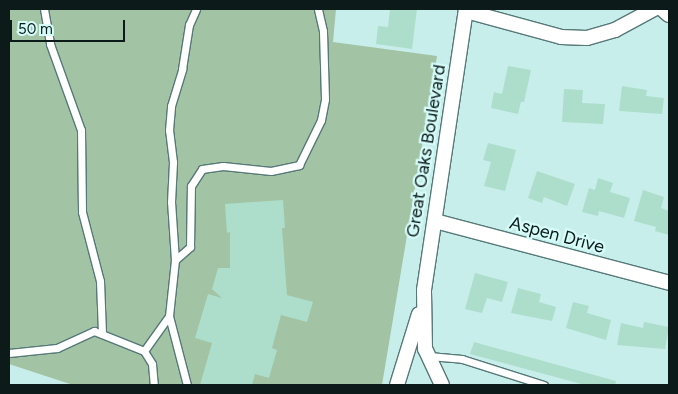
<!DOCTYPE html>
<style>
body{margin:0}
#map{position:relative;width:678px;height:394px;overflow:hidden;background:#c8eeec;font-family:Figtree,sans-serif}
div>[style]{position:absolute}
.green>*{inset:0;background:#a2c3a4}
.building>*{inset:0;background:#acdecb}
.roads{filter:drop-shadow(1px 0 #567978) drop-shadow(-1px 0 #567978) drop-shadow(0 1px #567978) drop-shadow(0 -1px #567978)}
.service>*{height:7px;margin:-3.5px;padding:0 3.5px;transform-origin:3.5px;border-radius:3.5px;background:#fff}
.minor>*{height:14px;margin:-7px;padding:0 7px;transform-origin:7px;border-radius:7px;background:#fff}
span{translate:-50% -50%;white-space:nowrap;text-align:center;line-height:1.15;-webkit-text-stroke:4.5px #d5fcf9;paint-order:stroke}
.street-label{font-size:18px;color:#0c1a1a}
.frame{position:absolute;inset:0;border:10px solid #0c1a1a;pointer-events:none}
.scale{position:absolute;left:10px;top:20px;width:115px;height:22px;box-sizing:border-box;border:2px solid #0c1a1a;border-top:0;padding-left:6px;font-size:15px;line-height:18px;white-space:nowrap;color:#0c1a1a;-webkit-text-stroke:4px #d5fcf9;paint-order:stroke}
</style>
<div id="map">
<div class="green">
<i style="clip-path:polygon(9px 9px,336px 9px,333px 42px,437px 56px,382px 385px,73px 385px,9px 364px)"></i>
</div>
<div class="building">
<i style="clip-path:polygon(390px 9px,417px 9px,412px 49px,376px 44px,378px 26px,388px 27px)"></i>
<i style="clip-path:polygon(508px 66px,531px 70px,524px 102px,521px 102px,518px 114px,491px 108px,494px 92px,502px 94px)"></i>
<i style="clip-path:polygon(622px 86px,647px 90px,646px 96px,664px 98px,662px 114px,619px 111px)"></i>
<i style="clip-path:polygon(564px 89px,583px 90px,582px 103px,605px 104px,603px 124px,562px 122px)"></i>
<i style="clip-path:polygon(488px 143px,516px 150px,505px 191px,484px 186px,491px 162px,483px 160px)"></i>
<i style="clip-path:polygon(537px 171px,575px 184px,567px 206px,544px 197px,542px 203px,528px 198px)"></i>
<i style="clip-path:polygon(598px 178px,613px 183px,610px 192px,630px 198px,624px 218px,599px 211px,598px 216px,582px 212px,589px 188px,595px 190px)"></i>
<i style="clip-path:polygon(643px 190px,664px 197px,661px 208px,669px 211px,669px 235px,655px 231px,656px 227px,634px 221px)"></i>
<i style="clip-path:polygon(283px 200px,285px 228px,282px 228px,287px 295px,313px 302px,307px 322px,281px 315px,272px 348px,277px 350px,269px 378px,255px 374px,252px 385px,200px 385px,212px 343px,195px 338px,208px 294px,222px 298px,212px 289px,218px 268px,230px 268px,230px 232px,227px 233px,225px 204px)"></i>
<i style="clip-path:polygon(475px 273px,508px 282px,502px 302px,487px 298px,482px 313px,465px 309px)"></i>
<i style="clip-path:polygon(518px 288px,541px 294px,539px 302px,556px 307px,552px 321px,511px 313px)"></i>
<i style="clip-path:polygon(573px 302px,589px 306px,587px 313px,611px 320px,606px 340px,566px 328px)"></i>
<i style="clip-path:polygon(644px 322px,669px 327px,665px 349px,617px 345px,621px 323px,643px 328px)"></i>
<i style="clip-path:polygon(474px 342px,616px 381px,615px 385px,585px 385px,470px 354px)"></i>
</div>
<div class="roads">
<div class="service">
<i style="left:44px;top:9px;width:36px;rotate:80deg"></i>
<i style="left:50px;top:44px;width:91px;rotate:70.2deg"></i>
<i style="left:81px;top:130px;width:82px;rotate:89.3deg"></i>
<i style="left:82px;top:212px;width:71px;rotate:75.4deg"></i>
<i style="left:100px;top:281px;width:53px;rotate:87.8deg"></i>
<i style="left:175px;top:260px;width:20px;rotate:-41deg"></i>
<i style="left:190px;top:247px;width:61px;rotate:-89.1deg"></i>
<i style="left:191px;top:186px;width:20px;rotate:-57deg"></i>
<i style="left:202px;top:169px;width:21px;rotate:-8deg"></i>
<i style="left:223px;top:166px;width:48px;rotate:5.9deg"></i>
<i style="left:271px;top:171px;width:29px;rotate:-12deg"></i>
<i style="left:299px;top:165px;width:50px;rotate:-63.9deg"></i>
<i style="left:321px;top:120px;width:21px;rotate:-79deg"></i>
<i style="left:325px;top:99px;width:68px;rotate:-91.7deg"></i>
<i style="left:323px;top:31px;width:23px;rotate:-103deg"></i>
<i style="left:144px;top:351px;width:43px;rotate:-54.5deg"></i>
<i style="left:9px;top:353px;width:48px;rotate:-5.9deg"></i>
<i style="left:57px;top:348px;width:41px;rotate:-24.7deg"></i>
<i style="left:94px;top:331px;width:54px;rotate:21.8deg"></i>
<i style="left:144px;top:351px;width:15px;rotate:58deg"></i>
<i style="left:152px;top:364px;width:21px;rotate:85deg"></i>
<i style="left:429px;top:356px;width:33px;rotate:5deg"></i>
<i style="left:462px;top:359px;width:86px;rotate:17.6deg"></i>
<i style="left:187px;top:385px;width:71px;rotate:-104.6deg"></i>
<i style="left:169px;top:316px;width:56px;rotate:-83.9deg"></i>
<i style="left:175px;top:260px;width:58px;rotate:-93.9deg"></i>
<i style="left:171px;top:202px;width:40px;rotate:-87.1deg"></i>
<i style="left:173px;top:162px;width:32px;rotate:-97deg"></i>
<i style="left:169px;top:130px;width:24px;rotate:-85deg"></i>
<i style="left:171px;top:106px;width:39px;rotate:-73deg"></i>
<i style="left:182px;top:69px;width:45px;rotate:-81deg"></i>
<i style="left:189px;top:25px;width:17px;rotate:-66deg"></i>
</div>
<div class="minor">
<i style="left:662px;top:9px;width:9px;rotate:41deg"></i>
<i style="left:466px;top:11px;width:98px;rotate:15.3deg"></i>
<i style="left:561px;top:37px;width:26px;rotate:2deg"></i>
<i style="left:587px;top:38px;width:29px;rotate:-16deg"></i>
<i style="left:615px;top:30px;width:44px;rotate:-28.3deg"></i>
<i style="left:435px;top:221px;width:242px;rotate:14.8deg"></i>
<i style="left:397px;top:385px;width:74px;rotate:-72.8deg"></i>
<i style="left:442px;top:385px;width:40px;rotate:-115deg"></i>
<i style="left:425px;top:349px;width:59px;rotate:-91deg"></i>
<i style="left:424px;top:290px;width:284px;rotate:-81.5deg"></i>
</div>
</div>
<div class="street-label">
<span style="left:426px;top:151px;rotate:-81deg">Great Oaks Boulevard</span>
<span style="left:557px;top:235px;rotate:15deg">Aspen Drive</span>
</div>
<div class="frame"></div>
<div class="scale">50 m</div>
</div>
